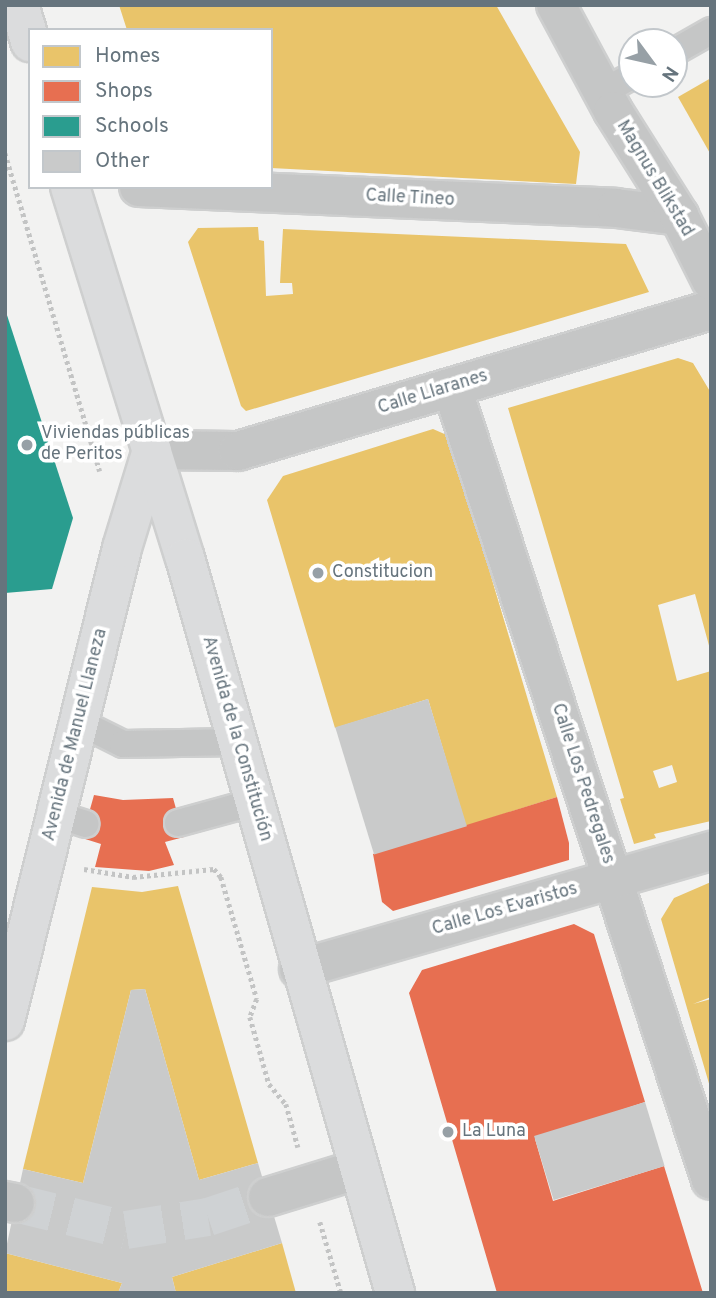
<!DOCTYPE html>
<meta charset="utf-8">
<style>
body{margin:0}
#map{position:relative;width:716px;height:1298px;overflow:hidden;background:#f2f2f1;font-family:Overpass,sans-serif}
div>[style]{position:absolute}
.homes>*{inset:0;background:#e9c46a}
.shops>*{inset:0;background:#e76f51}
.schools>*{inset:0;background:#2a9d8f}
.building>*{inset:0;background:#c9caca;transform-origin:0 0}
.minor-tunnel>*{height:38px;margin-top:-19px;transform-origin:0;background:repeating-linear-gradient(90deg,#cfd2d4 0 38px,transparent 0 57px)}
.path>*{height:4.5px;margin-top:-2.25px;transform-origin:0;background:repeating-linear-gradient(90deg,#c3c4c4 0 3.5px,transparent 0 7px)}
.roads{filter:drop-shadow(2px 0 #cecfcf) drop-shadow(-2px 0 #cecfcf) drop-shadow(0 2px #cecfcf) drop-shadow(0 -2px #cecfcf)}
.service>*{height:26px;margin:-13px;padding:0 13px;transform-origin:13px;border-radius:13px;background:#c5c6c6}
.minor>*{height:38px;margin:-19px;padding:0 19px;transform-origin:19px;border-radius:19px;background:#c5c6c6}
.tertiary>*{height:38px;margin:-19px;padding:0 19px;transform-origin:19px;border-radius:19px;background:#c5c6c6}
.secondary>*{height:38px;margin:-19px;padding:0 19px;transform-origin:19px;border-radius:19px;background:#dbdcdd}
.primary>*{height:38px;margin:-19px;padding:0 19px;transform-origin:19px;border-radius:19px;background:#dbdcdd}
.dots>*{width:19px;height:19px;translate:-50% -50%;box-sizing:border-box;border:4px solid #fff;border-radius:50%}
span{translate:-50% -50%;white-space:nowrap;text-align:center;line-height:1.15;-webkit-text-stroke:7px #fff;paint-order:stroke}
.street-label{font-size:18px;color:#66747d}
.poi-label{font-size:18px;color:#66747d}
.left{translate:0 -50%;text-align:left}
.frame{position:absolute;inset:0;border:7px solid #66747d;pointer-events:none}
.legend{position:absolute;left:28px;top:28px;width:245px;height:161px;box-sizing:border-box;background:#fff;border:2px solid #c2c7cb;margin:0;padding:9px 12px;list-style:none;font-size:21px;color:#66747d}
.legend li{display:flex;align-items:center;gap:14px;height:35px}
.legend b{width:35px;border:2px solid #c2c7cb}
.north{position:absolute;left:618px;top:28px;width:70px;height:70px;box-sizing:border-box;background:#fff;border:2px solid #c2c7cb;border-radius:50%;rotate:123deg;font-size:19px;font-weight:700;line-height:28px;text-align:center;color:#66747d}
.north::after{content:'';display:block;margin:auto;width:24px;height:32px;background:#97a0a6;clip-path:polygon(50% 0,100% 100%,50% 72%,0 100%)}
</style>
<div id="map">
<div class="homes">
<i style="clip-path:polygon(119px 5px,496px 5px,580px 152px,576px 184px,271px 168px,271px 30px,127px 30px)"></i>
<i style="clip-path:polygon(711px 78px,711px 155px,678px 97px)"></i>
<i style="clip-path:polygon(258px 227px,259px 240px,264px 241px,266px 296px,293px 294px,292px 283px,280px 283px,283px 229px,626px 244px,649px 292px,246px 411px,241px 406px,188px 242px,198px 228px)"></i>
<i style="clip-path:polygon(evenodd,678px 358px,693px 363px,711px 393px,711px 653px,695px 594px,658px 605px,677px 681px,711px 671px,711px 821px,654px 834px,656px 838px,634px 844px,620px 799px,624px 798px,508px 408px,678px 358px,672px 765px,677px 782px,659px 788px,653px 771px,672px 765px)"></i>
<i style="clip-path:polygon(433px 429px,449px 436px,557px 797px,466px 826px,428px 699px,335px 728px,267px 500px,283px 476px)"></i>
<i style="clip-path:polygon(711px 882px,711px 997px,693px 1004px,711px 999px,710px 1087px,661px 919px,674px 898px)"></i>
<i style="clip-path:polygon(178px 886px,258px 1163px,199px 1180px,145px 989px,131px 990px,83px 1183px,23px 1169px,92px 887px,142px 892px)"></i>
<i style="clip-path:polygon(282px 1243px,296px 1293px,176px 1293px,172px 1277px)"></i>
<i style="clip-path:polygon(5px 1253px,122px 1283px,118px 1293px,5px 1293px)"></i>
</div>
<div class="shops">
<i style="clip-path:polygon(94px 795px,123px 800px,173px 798px,184px 837px,165px 842px,174px 865px,149px 871px,95px 867px,101px 844px,82px 838px)"></i>
<i style="clip-path:polygon(557px 797px,569px 843px,569px 860px,393px 911px,382px 902px,373px 854px)"></i>
<i style="clip-path:polygon(574px 924px,594px 934px,645px 1102px,535px 1139px,553px 1201px,664px 1166px,703px 1293px,497px 1293px,409px 993px,422px 970px)"></i>
</div>
<div class="schools">
<i style="clip-path:polygon(5px 309px,73px 518px,52px 589px,5px 593px)"></i>
</div>
<div class="building">
<i style="left:428px;top:699px;width:133px;height:97px;rotate:73deg"></i>
<i style="clip-path:polygon(145px 989px,199px 1180px,258px 1163px,282px 1243px,172px 1277px,176px 1293px,118px 1293px,122px 1283px,5px 1253px,23px 1169px,83px 1183px,131px 990px)"></i>
<i style="left:645px;top:1102px;width:67px;height:116px;rotate:73deg"></i>
</div>
<div class="minor-tunnel">
<i style="left:15px;top:1203px;width:114px;rotate:13.7deg"></i>
<i style="left:126px;top:1230px;width:83px;rotate:-9deg"></i>
<i style="left:208px;top:1217px;width:63px;rotate:-18.4deg"></i>
</div>
<div class="path">
<i style="left:5px;top:153px;width:332px;rotate:73.4deg"></i>
<i style="left:84px;top:869px;width:50px;rotate:9.3deg"></i>
<i style="left:133px;top:877px;width:81px;rotate:-5.6deg"></i>
<i style="left:214px;top:869px;width:11px;rotate:49deg"></i>
<i style="left:221px;top:877px;width:127px;rotate:73.6deg"></i>
<i style="left:257px;top:999px;width:19px;rotate:111deg"></i>
<i style="left:250px;top:1017px;width:70px;rotate:74.2deg"></i>
<i style="left:269px;top:1084px;width:26px;rotate:50deg"></i>
<i style="left:286px;top:1104px;width:45px;rotate:74.4deg"></i>
<i style="left:320px;top:1222px;width:74px;rotate:73.5deg"></i>
</div>
<div class="roads">
<div class="service">
<i style="left:674px;top:52px;width:43px;rotate:-29.6deg"></i>
<i style="left:603px;top:92px;width:33px;rotate:-29deg"></i>
<i style="left:79px;top:722px;width:49px;rotate:26.6deg"></i>
<i style="left:123px;top:744px;width:115px;rotate:-1deg"></i>
<i style="left:55px;top:814px;width:32px;rotate:18deg"></i>
<i style="left:178px;top:823px;width:80px;rotate:-15.3deg"></i>
</div>
<div class="minor">
<i style="left:139px;top:187px;width:477px;rotate:2.5deg"></i>
<i style="left:616px;top:208px;width:64px;rotate:7.2deg"></i>
<i style="left:452px;top:388px;width:833px;rotate:71.89deg"></i>
<i style="left:152px;top:450px;width:86px;rotate:0.7deg"></i>
<i style="left:238px;top:451px;width:494px;rotate:-16.6deg"></i>
<i style="left:299px;top:969px;width:429px;rotate:-16deg"></i>
<i style="left:268px;top:1197px;width:95px;rotate:-17.1deg"></i>
<i style="left:5px;top:1201px;width:10px;rotate:11deg"></i>
</div>
<div class="tertiary">
<i style="left:556px;top:5px;width:120px;rotate:61.7deg"></i>
<i style="left:613px;top:111px;width:124px;rotate:57.8deg"></i>
<i style="left:679px;top:216px;width:72px;rotate:63.4deg"></i>
</div>
<div class="secondary">
<i style="left:5px;top:1021px;width:487px;rotate:-76.1deg"></i>
<i style="left:122px;top:548px;width:102px;rotate:-73deg"></i>
</div>
<div class="primary">
<i style="left:19px;top:5px;width:39px;rotate:73deg"></i>
<i style="left:70px;top:187px;width:388px;rotate:72.8deg"></i>
<i style="left:185px;top:558px;width:764px;rotate:74.05deg"></i>
</div>
</div>
<div class="dots">
<i style="left:27px;top:445px;background:#97a0a6"></i>
<i style="left:318px;top:573px;background:#97a0a6"></i>
<i style="left:448px;top:1132px;background:#97a0a6"></i>
</div>
<div class="street-label">
<span style="left:654px;top:179px;rotate:59deg">Magnus Blikstad</span>
<span style="left:410px;top:199px;rotate:3deg">Calle Tineo</span>
<span style="left:433px;top:393px;rotate:-17deg">Calle Llaranes</span>
<span style="left:76px;top:735px;rotate:-76deg">Avenida de Manuel Llaneza</span>
<span style="left:236px;top:739px;rotate:74deg">Avenida de la Constitución</span>
<span style="left:582px;top:784px;rotate:72deg">Calle Los Pedregales</span>
<span style="left:505px;top:910px;rotate:-16deg">Calle Los Evaristos</span>
</div>
<div class="poi-label">
<span class="left" style="left:41px;top:445px">Viviendas públicas<br>de Peritos</span>
<span class="left" style="left:332px;top:573px">Constitucion</span>
<span class="left" style="left:462px;top:1132px">La Luna</span>
</div>
<div class="frame"></div>
<ul class="legend">
<li><b style="height:19px;background:#e9c46a"></b>Homes</li>
<li><b style="height:19px;background:#e76f51"></b>Shops</li>
<li><b style="height:19px;background:#2a9d8f"></b>Schools</li>
<li><b style="height:19px;background:#c9caca"></b>Other</li>
</ul>
<div class="north">N</div>
</div>
